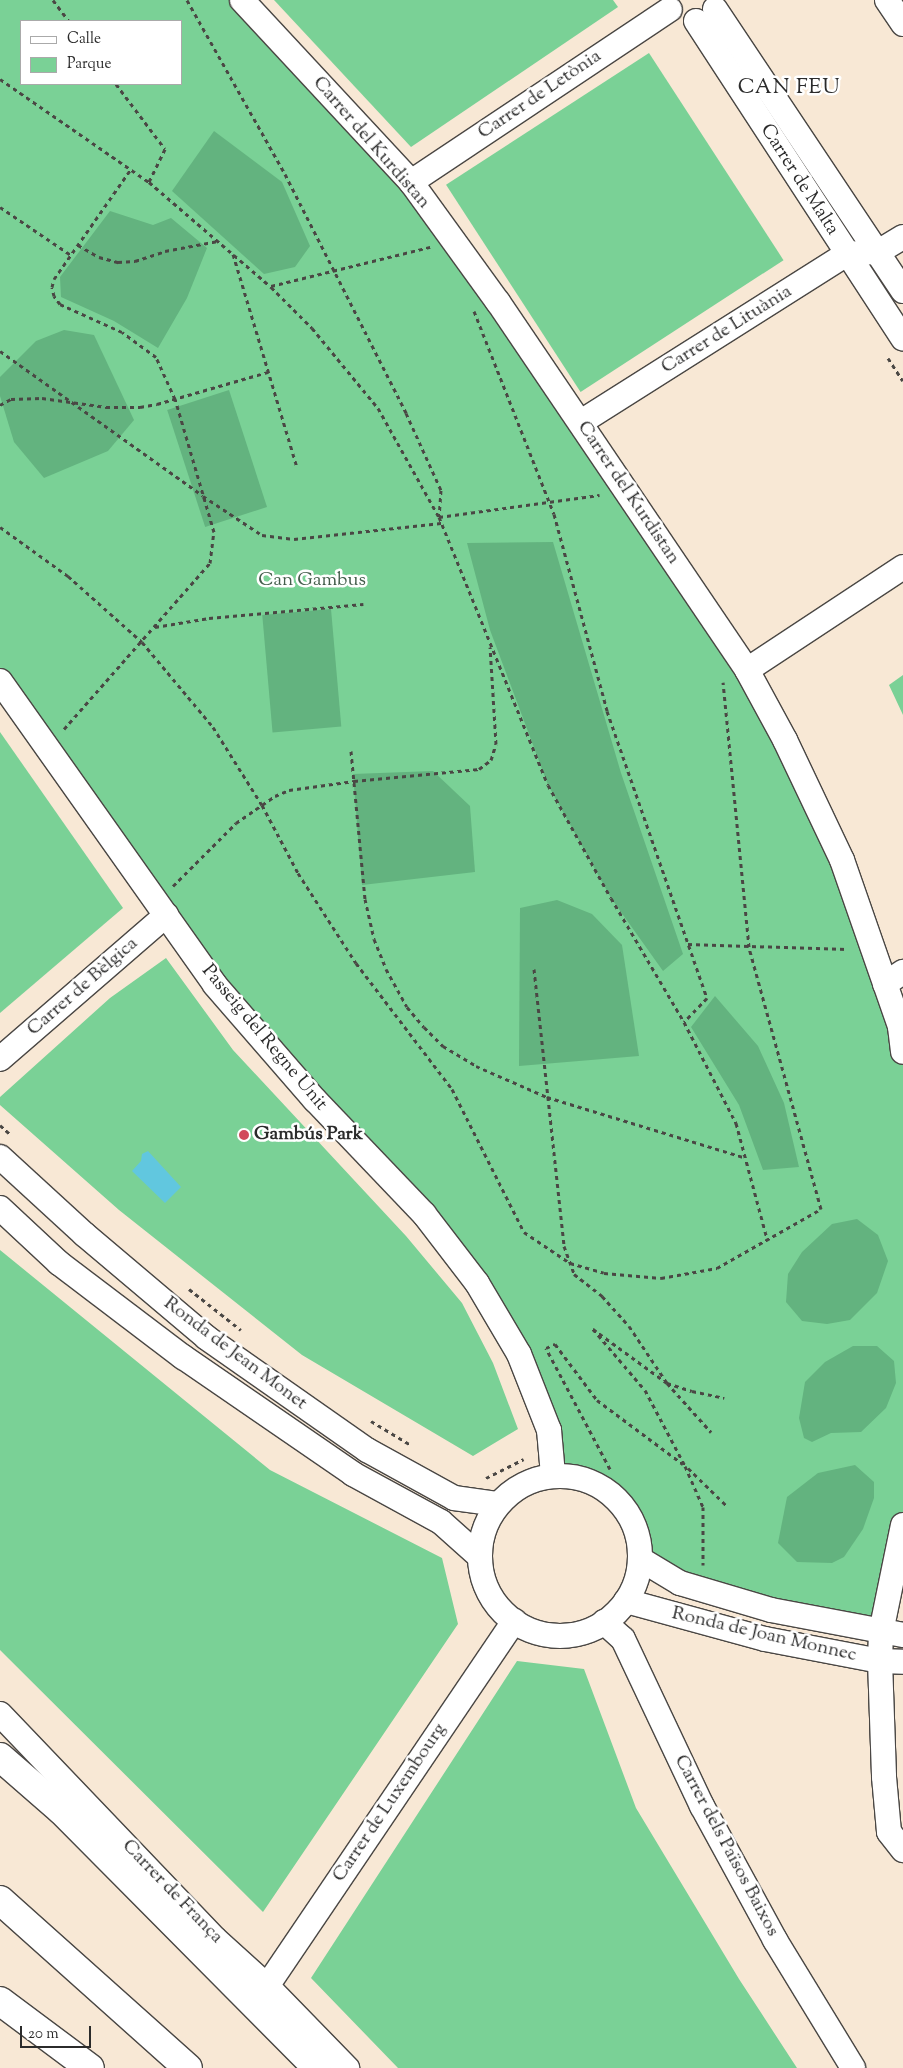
<!DOCTYPE html>
<meta charset="utf-8">
<style>
body{margin:0}
#map{position:relative;width:903px;height:2068px;overflow:hidden;background:#f8e8d5;font-family:"Sorts Mill Goudy",serif}
div>[style]{position:absolute}
.green>*{inset:0;background:#7ad196;transform-origin:0 0}
.forest>*{inset:0;background:#63b37f;transform-origin:0 0}
.water>*{inset:0;background:#61c7df}
.path>*{height:3px;margin-top:-1.5px;transform-origin:0;background:repeating-linear-gradient(90deg,#4a4744 0 4px,transparent 0 8px)}
.roads{filter:drop-shadow(1px 0 #4a4744) drop-shadow(-1px 0 #4a4744) drop-shadow(0 1px #4a4744) drop-shadow(0 -1px #4a4744)}
.minor>*{height:24px;margin:-12px;padding:0 12px;transform-origin:12px;border-radius:12px;background:#fff}
.minor>.ring{margin:-12px;padding:0;box-sizing:content-box;background:none;border:24px solid #fff;border-radius:50%}
.highway>*{height:28px;margin:-14px;padding:0 14px;transform-origin:14px;border-radius:14px;background:#fff}
.dots>*{width:14px;height:14px;translate:-50% -50%;box-sizing:border-box;border:2px solid #fff;border-radius:50%}
span{translate:-50% -50%;white-space:nowrap;text-align:center;line-height:1.15;-webkit-text-stroke:5px #fff;paint-order:stroke}
.street-label{font-size:19px;color:#2b2b2b}
.park-label{font-size:19px;color:#435d4b}
.poi-label{font-size:19px;color:#2b2b2b;font-weight:700}
.left{translate:0 -50%;text-align:left}
.quarter-label{font-size:21px;color:#2b2b2b;letter-spacing:1px}
.legend{position:absolute;left:20px;top:20px;width:162px;height:65px;box-sizing:border-box;background:#fff;border:1px solid #aaa;margin:0;padding:6px 9px;list-style:none;font-size:15px;color:#2b2b2b}
.legend li{display:flex;align-items:center;gap:10px;height:25px}
.legend b{width:25px;border:1px solid #aaa}
.scale{position:absolute;left:20px;top:2026px;width:71px;height:22px;box-sizing:border-box;border:2px solid #2b2b2b;border-top:0;padding-left:6px;font-size:15px;line-height:18px;white-space:nowrap;color:#2b2b2b;-webkit-text-stroke:4px #fff;paint-order:stroke}
</style>
<div id="map">
<div class="green">
<i style="clip-path:polygon(evenodd,0 0,242px 0,411px 182px,785px 740px,903px 1052px,903px 1525px,881px 1632px,640px 1559px,637px 1531px,626px 1510px,606px 1490px,584px 1478px,553px 1475px,549px 1430px,477px 1283px,315px 1100px,0 681px,0 0,21px 21px,181px 21px,181px 84px,21px 84px,21px 21px)"></i>
<i style="clip-path:polygon(274px 0,613px 0,618px 7px,411px 147px)"></i>
<i style="left:649px;top:53px;width:247px;height:242px;rotate:57deg"></i>
<i style="clip-path:polygon(903px 675px,903px 715px,889px 685px)"></i>
<i style="clip-path:polygon(0 732px,123px 908px,0 1013px)"></i>
<i style="clip-path:polygon(166px 958px,233px 1050px,406px 1236px,462px 1303px,493px 1363px,518px 1429px,473px 1456px,302px 1355px,119px 1210px,0 1105px,0 1097px,110px 998px)"></i>
<i style="clip-path:polygon(0 1250px,270px 1470px,442px 1558px,458px 1624px,263px 1912px,0 1650px)"></i>
<i style="clip-path:polygon(517px 1661px,584px 1669px,636px 1808px,739px 1979px,797px 2068px,398px 2068px,311px 1978px)"></i>
</div>
<div class="forest">
<i style="clip-path:polygon(214px 131px,282px 182px,310px 246px,295px 267px,264px 274px,172px 191px)"></i>
<i style="clip-path:polygon(110px 211px,153px 225px,171px 218px,207px 248px,187px 298px,158px 348px,114px 321px,61px 297px,60px 277px)"></i>
<i style="clip-path:polygon(64px 330px,94px 335px,134px 420px,108px 451px,44px 478px,14px 442px,0 396px,0 377px,36px 341px)"></i>
<i style="left:229px;top:390px;width:123px;height:65px;rotate:72deg"></i>
<i style="clip-path:polygon(553px 542px,621px 773px,683px 954px,663px 971px,611px 898px,548px 785px,490px 630px,467px 543px)"></i>
<i style="left:331px;top:609px;width:118px;height:69px;rotate:85deg"></i>
<i style="clip-path:polygon(433px 771px,470px 806px,475px 872px,362px 885px,353px 774px)"></i>
<i style="clip-path:polygon(557px 900px,592px 914px,622px 945px,639px 1056px,519px 1066px,520px 908px)"></i>
<i style="clip-path:polygon(715px 996px,758px 1046px,784px 1103px,799px 1167px,763px 1170px,739px 1105px,691px 1027px)"></i>
<i style="clip-path:polygon(857px 1219px,878px 1235px,888px 1261px,877px 1293px,850px 1320px,827px 1324px,802px 1321px,786px 1302px,788px 1274px,802px 1252px,832px 1224px)"></i>
<i style="clip-path:polygon(853px 1346px,877px 1346px,894px 1361px,896px 1383px,886px 1408px,861px 1432px,831px 1433px,812px 1442px,804px 1438px,799px 1418px,805px 1382px,825px 1362px)"></i>
<i style="clip-path:polygon(855px 1465px,874px 1482px,874px 1498px,863px 1529px,844px 1557px,832px 1563px,797px 1562px,778px 1543px,787px 1497px,818px 1473px)"></i>
</div>
<div class="water">
<i style="clip-path:polygon(148px 1151px,181px 1187px,165px 1203px,132px 1171px,141px 1161px,142px 1154px)"></i>
</div>
<div class="path">
<i style="left:53px;top:0;width:26px;rotate:53deg"></i>
<i style="left:187px;top:0;width:200px;rotate:60.6deg"></i>
<i style="left:285px;top:174px;width:268px;rotate:63.1deg"></i>
<i style="left:406px;top:413px;width:85px;rotate:65.6deg"></i>
<i style="left:441px;top:490px;width:27px;rotate:94deg"></i>
<i style="left:439px;top:517px;width:162px;rotate:-7.8deg"></i>
<i style="left:0;top:79px;width:181px;rotate:34.7deg"></i>
<i style="left:149px;top:182px;width:161px;rotate:40.7deg"></i>
<i style="left:271px;top:287px;width:58px;rotate:45deg"></i>
<i style="left:312px;top:328px;width:104px;rotate:50.5deg"></i>
<i style="left:378px;top:408px;width:125px;rotate:60.8deg"></i>
<i style="left:439px;top:517px;width:289px;rotate:67.9deg"></i>
<i style="left:548px;top:785px;width:129px;rotate:60.9deg"></i>
<i style="left:611px;top:898px;width:144px;rotate:59.5deg"></i>
<i style="left:684px;top:1022px;width:114px;rotate:62.8deg"></i>
<i style="left:736px;top:1123px;width:120px;rotate:75deg"></i>
<i style="left:116px;top:84px;width:81px;rotate:53deg"></i>
<i style="left:165px;top:149px;width:37px;rotate:116deg"></i>
<i style="left:0;top:207px;width:86px;rotate:34.1deg"></i>
<i style="left:78px;top:245px;width:24px;rotate:30deg"></i>
<i style="left:99px;top:257px;width:20px;rotate:15deg"></i>
<i style="left:118px;top:262px;width:17px;rotate:-3deg"></i>
<i style="left:135px;top:261px;width:32px;rotate:-18deg"></i>
<i style="left:165px;top:251px;width:54px;rotate:-10.7deg"></i>
<i style="left:233px;top:254px;width:222px;rotate:73.3deg"></i>
<i style="left:271px;top:286px;width:164px;rotate:-13.8deg"></i>
<i style="left:474px;top:311px;width:218px;rotate:68.5deg"></i>
<i style="left:554px;top:514px;width:204px;rotate:74.9deg"></i>
<i style="left:607px;top:711px;width:304px;rotate:70.8deg"></i>
<i style="left:707px;top:998px;width:33px;rotate:134deg"></i>
<i style="left:0;top:351px;width:249px;rotate:35.5deg"></i>
<i style="left:203px;top:496px;width:71px;rotate:33.5deg"></i>
<i style="left:262px;top:535px;width:32px;rotate:7deg"></i>
<i style="left:294px;top:539px;width:148px;rotate:-6.2deg"></i>
<i style="left:888px;top:358px;width:27px;rotate:57deg"></i>
<i style="left:0;top:405px;width:13px;rotate:-29deg"></i>
<i style="left:11px;top:399px;width:31px;rotate:-2deg"></i>
<i style="left:42px;top:398px;width:65px;rotate:8deg"></i>
<i style="left:106px;top:407px;width:34px"></i>
<i style="left:140px;top:407px;width:17px;rotate:-10deg"></i>
<i style="left:157px;top:404px;width:116px;rotate:-16.1deg"></i>
<i style="left:0;top:527px;width:84px;rotate:35.8deg"></i>
<i style="left:68px;top:576px;width:99px;rotate:41.7deg"></i>
<i style="left:142px;top:642px;width:111px;rotate:50.1deg"></i>
<i style="left:213px;top:727px;width:92px;rotate:57.9deg"></i>
<i style="left:262px;top:805px;width:77px;rotate:62.1deg"></i>
<i style="left:298px;top:873px;width:107px;rotate:57.2deg"></i>
<i style="left:356px;top:963px;width:158px;rotate:52.7deg"></i>
<i style="left:452px;top:1089px;width:160px;rotate:63.3deg"></i>
<i style="left:524px;top:1232px;width:55px;rotate:34deg"></i>
<i style="left:570px;top:1263px;width:35px;rotate:16deg"></i>
<i style="left:604px;top:1273px;width:57px;rotate:5deg"></i>
<i style="left:661px;top:1278px;width:57px;rotate:-10.1deg"></i>
<i style="left:717px;top:1268px;width:120px;rotate:-29.6deg"></i>
<i style="left:821px;top:1209px;width:272px;rotate:-105.4deg"></i>
<i style="left:749px;top:947px;width:266px;rotate:-95.6deg"></i>
<i style="left:155px;top:627px;width:55px;rotate:-9.5deg"></i>
<i style="left:209px;top:618px;width:155px;rotate:-5.2deg"></i>
<i style="left:64px;top:729px;width:221px;rotate:-48.7deg"></i>
<i style="left:210px;top:563px;width:31px;rotate:-83deg"></i>
<i style="left:214px;top:532px;width:139px;rotate:-106.3deg"></i>
<i style="left:175px;top:399px;width:46px;rotate:-114.3deg"></i>
<i style="left:156px;top:357px;width:42px;rotate:-143.7deg"></i>
<i style="left:122px;top:332px;width:68px;rotate:-155.7deg"></i>
<i style="left:60px;top:304px;width:10px;rotate:-127deg"></i>
<i style="left:54px;top:296px;width:9px;rotate:-103deg"></i>
<i style="left:52px;top:287px;width:8px;rotate:-76deg"></i>
<i style="left:54px;top:279px;width:134px;rotate:-55deg"></i>
<i style="left:351px;top:751px;width:149px;rotate:84.6deg"></i>
<i style="left:365px;top:899px;width:41px;rotate:77.3deg"></i>
<i style="left:374px;top:939px;width:32px;rotate:68deg"></i>
<i style="left:386px;top:969px;width:43px;rotate:61.1deg"></i>
<i style="left:407px;top:1007px;width:26px;rotate:50deg"></i>
<i style="left:424px;top:1027px;width:27px;rotate:45deg"></i>
<i style="left:443px;top:1046px;width:39px;rotate:31deg"></i>
<i style="left:476px;top:1066px;width:77px;rotate:23.6deg"></i>
<i style="left:547px;top:1097px;width:208px;rotate:17deg"></i>
<i style="left:173px;top:886px;width:89px;rotate:-45deg"></i>
<i style="left:236px;top:823px;width:47px;rotate:-34.7deg"></i>
<i style="left:275px;top:796px;width:15px;rotate:-23deg"></i>
<i style="left:289px;top:790px;width:66px;rotate:-7.9deg"></i>
<i style="left:354px;top:781px;width:126px;rotate:-5.5deg"></i>
<i style="left:479px;top:769px;width:15px;rotate:-37deg"></i>
<i style="left:491px;top:760px;width:17px;rotate:-73deg"></i>
<i style="left:496px;top:744px;width:97px;rotate:-93.5deg"></i>
<i style="left:688px;top:944px;width:159px;rotate:1.8deg"></i>
<i style="left:534px;top:969px;width:279px;rotate:83.8deg"></i>
<i style="left:564px;top:1246px;width:30px;rotate:70deg"></i>
<i style="left:574px;top:1274px;width:36px;rotate:38deg"></i>
<i style="left:602px;top:1296px;width:40px;rotate:48deg"></i>
<i style="left:629px;top:1326px;width:69px;rotate:56.3deg"></i>
<i style="left:667px;top:1383px;width:92px;rotate:-143.9deg"></i>
<i style="left:593px;top:1329px;width:80px;rotate:49.6deg"></i>
<i style="left:645px;top:1390px;width:86px;rotate:62.2deg"></i>
<i style="left:685px;top:1466px;width:45px;rotate:66.3deg"></i>
<i style="left:703px;top:1507px;width:58px;rotate:90deg"></i>
<i style="left:0;top:1125px;width:15px;rotate:42deg"></i>
<i style="left:189px;top:1289px;width:66px;rotate:38.3deg"></i>
<i style="left:667px;top:1383px;width:66px;rotate:48.1deg"></i>
<i style="left:667px;top:1383px;width:26px;rotate:18deg"></i>
<i style="left:692px;top:1391px;width:33px;rotate:12deg"></i>
<i style="left:371px;top:1421px;width:47px;rotate:31deg"></i>
<i style="left:688px;top:1468px;width:54px;rotate:44.3deg"></i>
<i style="left:610px;top:1469px;width:137px;rotate:-117.9deg"></i>
<i style="left:546px;top:1348px;width:10px;rotate:-24deg"></i>
<i style="left:555px;top:1344px;width:70px;rotate:53.1deg"></i>
<i style="left:597px;top:1400px;width:107px;rotate:36.7deg"></i>
<i style="left:486px;top:1478px;width:42px;rotate:-26.6deg"></i>
</div>
<div class="roads">
<div class="minor">
<i style="left:242px;top:0;width:248px;rotate:47.1deg"></i>
<i style="left:411px;top:182px;width:148px;rotate:54.1deg"></i>
<i style="left:498px;top:302px;width:444px;rotate:55.9deg"></i>
<i style="left:747px;top:670px;width:80px;rotate:61.5deg"></i>
<i style="left:785px;top:740px;width:133px;rotate:64.6deg"></i>
<i style="left:842px;top:860px;width:177px;rotate:70.8deg"></i>
<i style="left:900px;top:1027px;width:25px;rotate:83deg"></i>
<i style="left:887px;top:0;width:29px;rotate:56deg"></i>
<i style="left:715px;top:9px;width:339px;rotate:56.3deg"></i>
<i style="left:696px;top:21px;width:379px;rotate:56.9deg"></i>
<i style="left:411px;top:182px;width:311px;rotate:-33.7deg"></i>
<i style="left:581px;top:422px;width:315px;rotate:-32.3deg"></i>
<i style="left:847px;top:254px;width:31px;rotate:-4deg"></i>
<i style="left:878px;top:252px;width:29px;rotate:-31deg"></i>
<i style="left:747px;top:670px;width:187px;rotate:-33.4deg"></i>
<i style="left:0;top:681px;width:372px;rotate:54.7deg"></i>
<i style="left:215px;top:985px;width:152px;rotate:49deg"></i>
<i style="left:315px;top:1100px;width:158px;rotate:46.3deg"></i>
<i style="left:424px;top:1214px;width:87px;rotate:52.5deg"></i>
<i style="left:477px;top:1283px;width:82px;rotate:59.4deg"></i>
<i style="left:519px;top:1354px;width:82px;rotate:68.5deg"></i>
<i style="left:549px;top:1430px;width:45px;rotate:84.9deg"></i>
<i style="left:885px;top:984px;width:22px;rotate:-34deg"></i>
<i style="left:0;top:1059px;width:220px;rotate:-40.9deg"></i>
<i style="left:0;top:1157px;width:114px;rotate:42.5deg"></i>
<i style="left:84px;top:1234px;width:161px;rotate:40.2deg"></i>
<i style="left:207px;top:1338px;width:195px;rotate:35deg"></i>
<i style="left:367px;top:1450px;width:99px;rotate:28.9deg"></i>
<i style="left:454px;top:1498px;width:43px;rotate:7.9deg"></i>
<i style="left:0;top:1208px;width:81px;rotate:43deg"></i>
<i style="left:59px;top:1263px;width:156px;rotate:37.2deg"></i>
<i style="left:183px;top:1357px;width:206px;rotate:34.5deg"></i>
<i style="left:353px;top:1474px;width:100px;rotate:28.6deg"></i>
<i style="left:441px;top:1522px;width:51px;rotate:41.8deg"></i>
<i class="ring" style="left:480px;top:1476px;width:136px;height:136px"></i>
<i style="left:903px;top:1525px;width:109px;rotate:101.6deg"></i>
<i style="left:881px;top:1632px;width:29px;rotate:92deg"></i>
<i style="left:880px;top:1661px;width:116px;rotate:88deg"></i>
<i style="left:884px;top:1777px;width:55px;rotate:84.8deg"></i>
<i style="left:889px;top:1832px;width:23px;rotate:52deg"></i>
<i style="left:640px;top:1559px;width:47px;rotate:31deg"></i>
<i style="left:680px;top:1583px;width:95px;rotate:16.5deg"></i>
<i style="left:771px;top:1610px;width:134px;rotate:10.7deg"></i>
<i style="left:626px;top:1601px;width:144px;rotate:15.3deg"></i>
<i style="left:765px;top:1639px;width:117px;rotate:10.8deg"></i>
<i style="left:880px;top:1661px;width:23px;rotate:2deg"></i>
<i style="left:604px;top:1622px;width:25px;rotate:42deg"></i>
<i style="left:623px;top:1639px;width:185px;rotate:64.7deg"></i>
<i style="left:702px;top:1806px;width:153px;rotate:61.4deg"></i>
<i style="left:775px;top:1940px;width:150px;rotate:58.6deg"></i>
<i style="left:0;top:1714px;width:311px;rotate:46.3deg"></i>
<i style="left:215px;top:1939px;width:70px;rotate:42.1deg"></i>
<i style="left:267px;top:1986px;width:115px;rotate:45.7deg"></i>
<i style="left:267px;top:1986px;width:441px;rotate:-55.9deg"></i>
</div>
<div class="highway">
<i style="left:0;top:1757px;width:81px;rotate:41deg"></i>
<i style="left:61px;top:1810px;width:363px;rotate:45.2deg"></i>
<i style="left:0;top:1900px;width:252px;rotate:41.8deg"></i>
<i style="left:0;top:2001px;width:112px;rotate:36.7deg"></i>
</div>
</div>
<div class="dots">
<i style="left:244px;top:1135px;background:#d1495b"></i>
</div>
<div class="street-label">
<span style="left:540px;top:95px;rotate:-34deg">Carrer de Letònia</span>
<span style="left:371px;top:143px;rotate:49deg">Carrer del Kurdistan</span>
<span style="left:799px;top:180px;rotate:57deg">Carrer de Malta</span>
<span style="left:727px;top:330px;rotate:-32deg">Carrer de Lituània</span>
<span style="left:628px;top:493px;rotate:56deg">Carrer del Kurdistan</span>
<span style="left:83px;top:987px;rotate:-41deg">Carrer de Bèlgica</span>
<span style="left:264px;top:1038px;rotate:50deg">Passeig del Regne Unit</span>
<span style="left:235px;top:1354px;rotate:37deg">Ronda de Jean Monet</span>
<span style="left:764px;top:1635px;rotate:13deg">Ronda de Joan Monnec</span>
<span style="left:390px;top:1803px;rotate:-56deg">Carrer de Luxembourg</span>
<span style="left:726px;top:1846px;rotate:62deg">Carrer dels Països Baixos</span>
<span style="left:172px;top:1892px;rotate:46deg">Carrer de França</span>
</div>
<div class="park-label">
<span style="left:312px;top:581px">Can Gambus</span>
</div>
<div class="poi-label">
<span class="left" style="left:254px;top:1135px">Gambús Park</span>
</div>
<div class="quarter-label">
<span style="left:789px;top:88px">CAN FEU</span>
</div>
<ul class="legend">
<li><b style="height:6px;background:#fff"></b>Calle</li>
<li><b style="height:14px;background:#7ad196"></b>Parque</li>
</ul>
<div class="scale">20 m</div>
</div>
